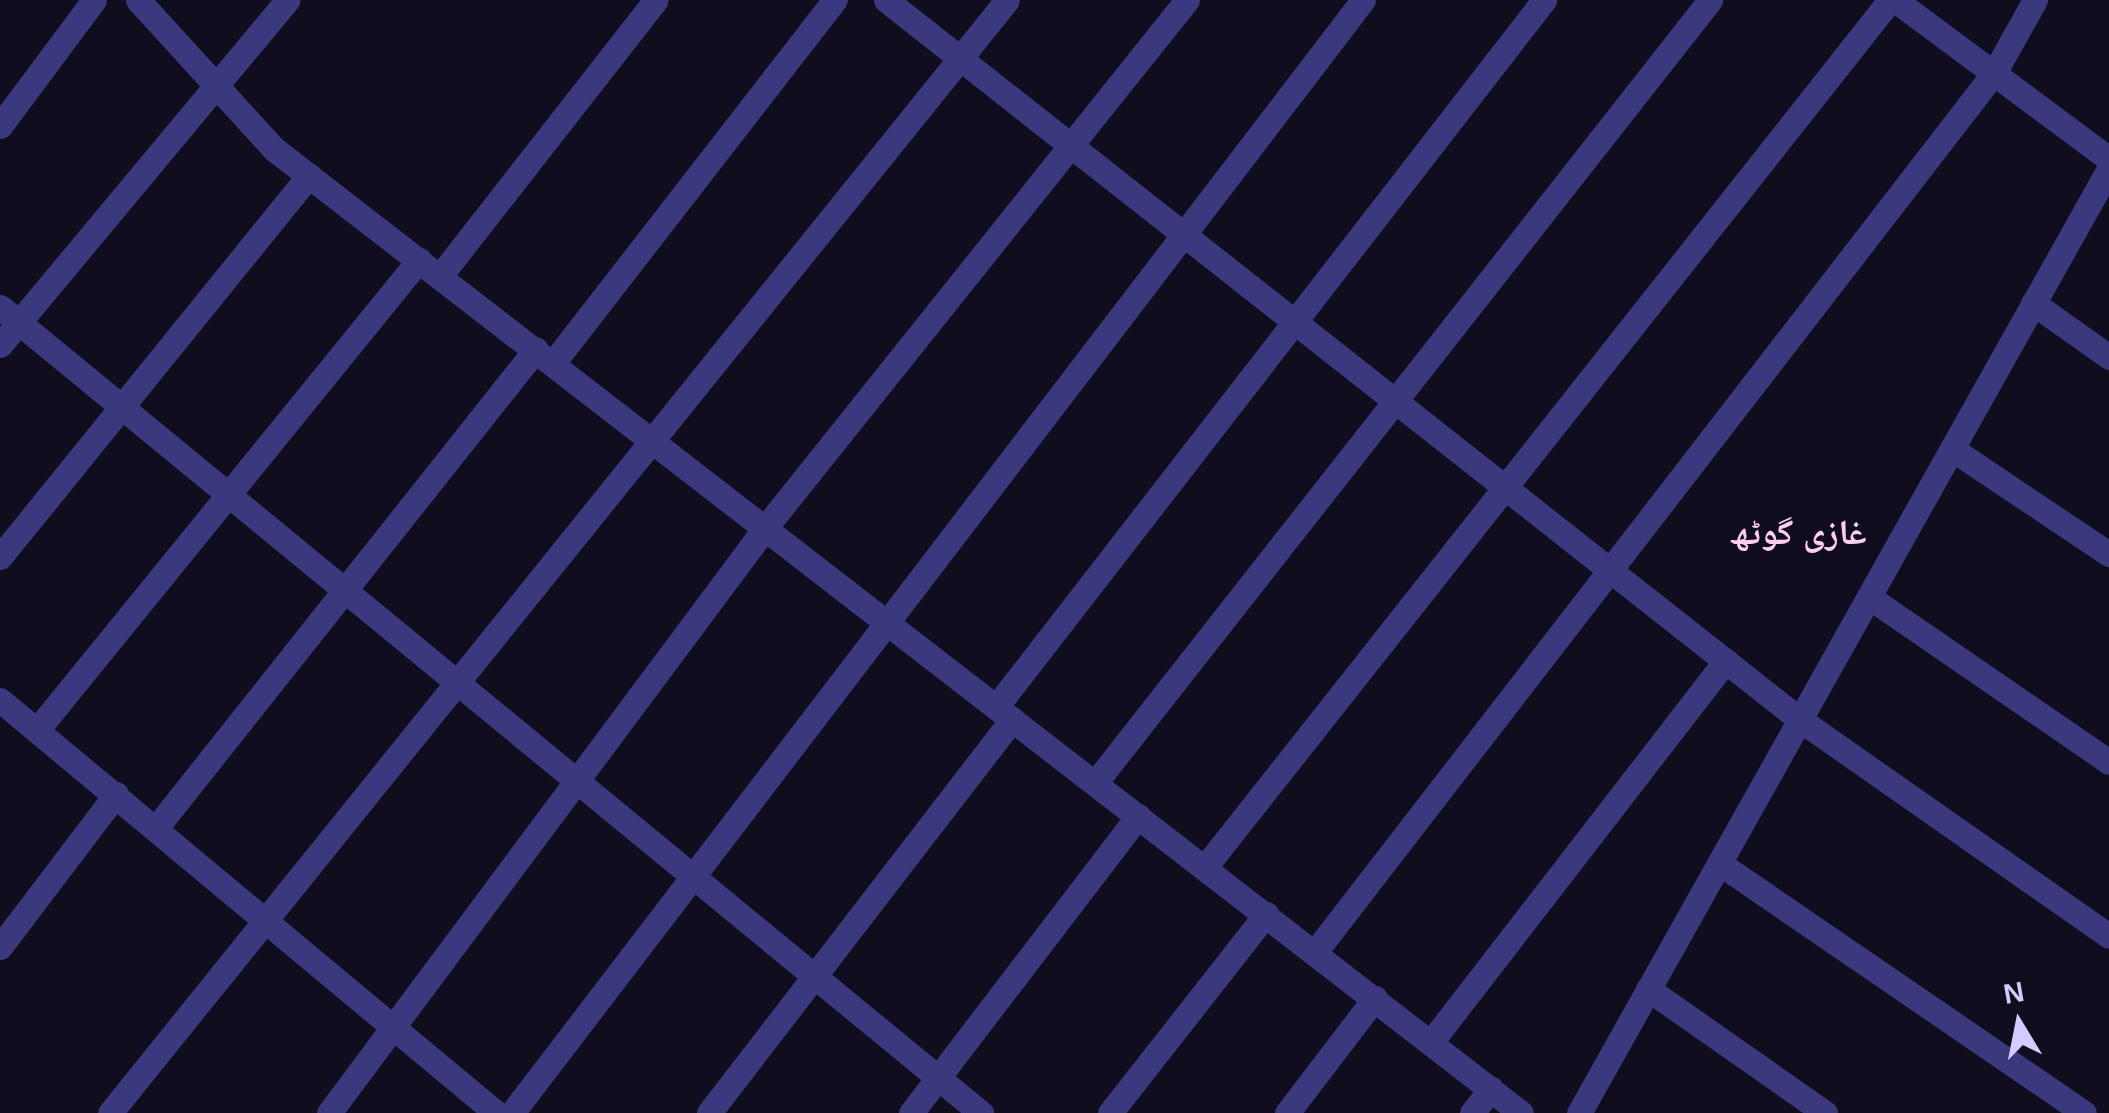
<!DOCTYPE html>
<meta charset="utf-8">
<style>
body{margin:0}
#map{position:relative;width:2109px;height:1113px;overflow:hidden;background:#100d1f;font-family:Helvetica,"Noto Naskh Arabic",sans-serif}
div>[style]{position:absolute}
.minor>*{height:25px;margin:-12.5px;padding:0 12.5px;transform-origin:12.5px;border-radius:12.5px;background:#3b397d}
span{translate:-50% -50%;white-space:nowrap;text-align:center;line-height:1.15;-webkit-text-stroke:9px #100d1f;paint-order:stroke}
.district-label{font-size:35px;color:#fecfed;font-weight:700}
.north{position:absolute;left:1969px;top:973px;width:100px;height:100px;-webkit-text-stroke:8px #100d1f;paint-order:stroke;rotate:350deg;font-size:28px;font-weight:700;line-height:40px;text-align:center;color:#d2cdfe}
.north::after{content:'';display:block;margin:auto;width:35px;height:45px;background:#d2cdfe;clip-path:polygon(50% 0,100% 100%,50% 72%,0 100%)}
</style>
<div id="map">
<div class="minor">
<i style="left:138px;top:0;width:202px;rotate:47.6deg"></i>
<i style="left:274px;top:149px;width:1576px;rotate:37.71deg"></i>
<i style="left:886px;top:0;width:1162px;rotate:38.22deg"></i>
<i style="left:1799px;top:719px;width:378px;rotate:35deg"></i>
<i style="left:1895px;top:0;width:267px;rotate:36.6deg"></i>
<i style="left:0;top:126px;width:157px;rotate:-53.3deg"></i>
<i style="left:440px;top:276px;width:350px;rotate:-52deg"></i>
<i style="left:2033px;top:303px;width:93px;rotate:35.4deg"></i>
<i style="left:0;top:307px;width:1270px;rotate:39.41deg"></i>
<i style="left:0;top:345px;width:449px;rotate:-50.2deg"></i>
<i style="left:553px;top:363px;width:460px;rotate:-52.2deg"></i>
<i style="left:1952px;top:449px;width:189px;rotate:33.8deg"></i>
<i style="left:0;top:557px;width:491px;rotate:-51deg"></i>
<i style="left:1869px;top:597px;width:291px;rotate:34.5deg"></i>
<i style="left:0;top:700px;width:645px;rotate:39.78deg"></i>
<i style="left:996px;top:707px;width:895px;rotate:-52.22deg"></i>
<i style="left:37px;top:730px;width:606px;rotate:-50.9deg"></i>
<i style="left:1095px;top:783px;width:996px;rotate:-51.85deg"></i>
<i style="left:156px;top:828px;width:611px;rotate:-51.57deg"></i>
<i style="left:1719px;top:863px;width:442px;rotate:34.4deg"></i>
<i style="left:1205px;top:867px;width:1105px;rotate:-51.69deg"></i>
<i style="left:0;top:947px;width:192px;rotate:-52.8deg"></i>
<i style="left:1315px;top:952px;width:1111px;rotate:-52.32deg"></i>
<i style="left:1994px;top:73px;width:84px;rotate:-60.7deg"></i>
<i style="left:1648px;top:989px;width:216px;rotate:35deg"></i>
<i style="left:1431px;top:1042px;width:482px;rotate:-52.3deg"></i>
<i style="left:110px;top:1113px;width:1429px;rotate:-51.13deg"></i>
<i style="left:329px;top:1113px;width:730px;rotate:-53.3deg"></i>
<i style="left:765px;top:528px;width:676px;rotate:-51.37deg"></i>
<i style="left:512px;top:1113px;width:1401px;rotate:-52.6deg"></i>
<i style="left:709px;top:1113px;width:497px;rotate:-52.4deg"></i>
<i style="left:911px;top:1113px;width:374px;rotate:-52.6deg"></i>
<i style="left:1110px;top:1113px;width:253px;rotate:-51.9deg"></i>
<i style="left:1287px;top:1113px;width:145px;rotate:-52.6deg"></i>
<i style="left:1472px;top:1113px;width:31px;rotate:-52deg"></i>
<i style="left:1579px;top:1113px;width:1083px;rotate:-60.69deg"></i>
</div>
<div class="district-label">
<span style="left:1798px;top:532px">غازی گوٹھ</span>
</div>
<div class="north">N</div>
</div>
